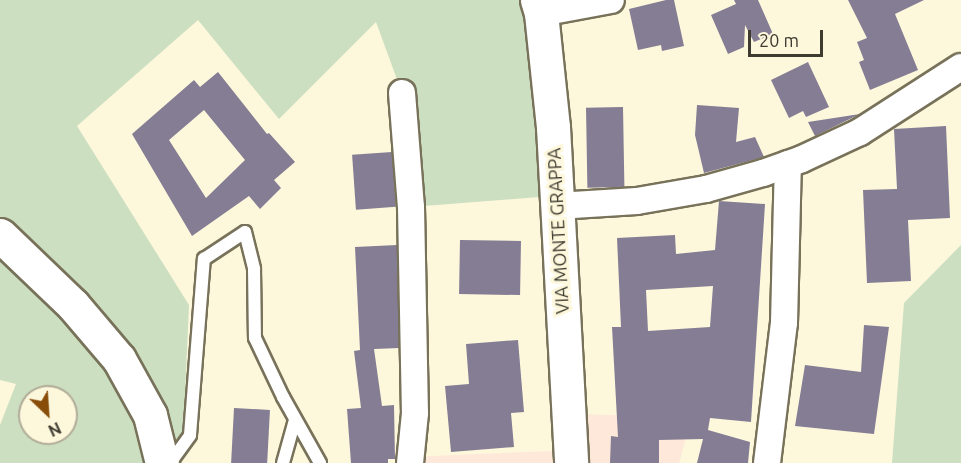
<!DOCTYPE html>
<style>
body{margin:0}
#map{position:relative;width:961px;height:463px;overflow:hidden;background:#fdf7dc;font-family:Ubuntu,sans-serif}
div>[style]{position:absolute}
.commercial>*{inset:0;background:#fee8da}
.green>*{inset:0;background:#ccdfc1}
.building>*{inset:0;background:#847d94;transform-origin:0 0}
.roads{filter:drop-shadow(2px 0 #78725a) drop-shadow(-2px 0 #78725a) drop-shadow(0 2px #78725a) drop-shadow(0 -2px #78725a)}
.lane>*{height:12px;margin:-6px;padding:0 6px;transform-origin:6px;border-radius:6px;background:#fff}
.street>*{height:26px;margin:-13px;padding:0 13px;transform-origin:13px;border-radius:13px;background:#fff}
.secondary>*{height:33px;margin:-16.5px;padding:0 16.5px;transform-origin:16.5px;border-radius:16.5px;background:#fff}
span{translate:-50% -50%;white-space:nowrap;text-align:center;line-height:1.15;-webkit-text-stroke:6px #fdf7dc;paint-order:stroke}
.street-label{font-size:18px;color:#3e3c31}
.north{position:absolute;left:18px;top:385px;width:60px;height:60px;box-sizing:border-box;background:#fdf7dc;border:2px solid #b1ac98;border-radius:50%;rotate:155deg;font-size:16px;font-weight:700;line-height:24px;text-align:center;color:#3e3c31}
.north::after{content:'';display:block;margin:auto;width:21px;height:27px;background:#884d08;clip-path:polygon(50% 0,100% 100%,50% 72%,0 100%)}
.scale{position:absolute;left:748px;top:30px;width:75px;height:27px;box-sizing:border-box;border:3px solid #3e3c31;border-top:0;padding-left:8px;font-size:18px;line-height:21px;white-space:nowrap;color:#3e3c31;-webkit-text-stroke:4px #fdf7dc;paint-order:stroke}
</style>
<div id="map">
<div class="commercial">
<i style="clip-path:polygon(573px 414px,692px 417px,679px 463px,407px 463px,408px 457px,576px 450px)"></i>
</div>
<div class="green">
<i style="clip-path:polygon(evenodd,0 0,543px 0,565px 195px,411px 207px,402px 93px,376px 22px,279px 119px,198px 20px,77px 126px,189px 305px,182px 463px,0 463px,0 425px,16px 384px,0 380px,0 0,30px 397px,66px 397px,66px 433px,30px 433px,30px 397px)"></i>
<i style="clip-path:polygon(961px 245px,961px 463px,892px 463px,904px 303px)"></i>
</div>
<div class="building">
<i style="clip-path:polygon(666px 0,674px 0,684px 46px,662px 51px,661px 45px,638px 50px,629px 9px)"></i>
<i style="clip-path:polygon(734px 0,758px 0,773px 34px,754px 42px,745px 25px,744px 47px,728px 54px,711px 15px,736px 4px)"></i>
<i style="clip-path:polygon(848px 0,924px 0,895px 14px,918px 70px,870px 90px,859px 62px,864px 60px,857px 42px,867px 38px)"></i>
<i style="clip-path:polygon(808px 62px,829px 107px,806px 117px,803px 111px,789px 118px,771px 80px)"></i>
<i style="clip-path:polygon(evenodd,218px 72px,267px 134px,269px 133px,295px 162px,274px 180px,281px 188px,260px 209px,249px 196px,192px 236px,132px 134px,194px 80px,200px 87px,218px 72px,204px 110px,245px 160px,206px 198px,169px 140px,204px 110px)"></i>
<i style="clip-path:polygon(697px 105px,739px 108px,736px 142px,755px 137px,764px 157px,704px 173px,695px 135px)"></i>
<i style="left:623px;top:107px;width:80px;height:37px;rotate:89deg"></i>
<i style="clip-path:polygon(860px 114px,815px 136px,808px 122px)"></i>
<i style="clip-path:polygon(946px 126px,950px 218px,908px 220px,911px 281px,867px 283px,863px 190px,897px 189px,894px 129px)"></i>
<i style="left:392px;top:152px;width:55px;height:40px;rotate:86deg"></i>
<i style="clip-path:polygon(evenodd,719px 201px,765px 204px,751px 422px,710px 418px,708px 430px,750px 442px,748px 463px,697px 463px,703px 439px,659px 440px,659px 463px,610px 463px,611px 436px,618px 437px,612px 327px,621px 327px,617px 238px,675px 235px,676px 254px,715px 250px,719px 201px,713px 286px,710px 327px,648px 331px,646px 290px,713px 286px)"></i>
<i style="left:460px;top:240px;width:61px;height:54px;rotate:1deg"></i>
<i style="clip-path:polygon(397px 245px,399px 348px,374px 349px,382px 406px,394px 405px,395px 459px,388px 459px,388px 463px,351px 463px,347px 409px,361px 408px,354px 351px,360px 350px,355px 247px)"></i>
<i style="clip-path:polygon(864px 325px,889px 327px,874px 434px,795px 426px,805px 365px,861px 372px)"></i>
<i style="clip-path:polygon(518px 340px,524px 412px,511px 413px,514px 447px,451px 452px,445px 386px,469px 384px,466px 344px)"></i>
<i style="left:234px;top:408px;width:36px;height:55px;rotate:3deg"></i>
</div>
<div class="roads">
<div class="lane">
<i style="left:170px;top:463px;width:34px;rotate:-54deg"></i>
<i style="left:190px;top:435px;width:177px;rotate:-85.5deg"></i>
<i style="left:204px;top:259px;width:49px;rotate:-33.4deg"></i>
<i style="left:245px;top:232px;width:38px;rotate:76deg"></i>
<i style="left:254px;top:269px;width:69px;rotate:89.2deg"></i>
<i style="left:255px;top:338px;width:65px;rotate:64.6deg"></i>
<i style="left:283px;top:397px;width:76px;rotate:60.7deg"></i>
<i style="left:283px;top:463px;width:45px;rotate:-74.4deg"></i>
</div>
<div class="street">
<i style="left:541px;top:13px;width:71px;rotate:-10.5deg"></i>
<i style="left:402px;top:93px;width:114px;rotate:85.5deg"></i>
<i style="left:411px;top:207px;width:206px;rotate:88.9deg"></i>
<i style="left:415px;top:413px;width:50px;rotate:95.7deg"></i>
<i style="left:557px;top:206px;width:80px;rotate:-3.6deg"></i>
<i style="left:637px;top:201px;width:70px;rotate:-9.9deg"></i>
<i style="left:706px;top:189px;width:59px;rotate:-15.7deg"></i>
<i style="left:763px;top:173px;width:41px;rotate:-19.7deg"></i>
<i style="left:802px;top:159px;width:64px;rotate:-25deg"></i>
<i style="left:860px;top:132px;width:120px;rotate:-32.8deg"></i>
<i style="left:767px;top:463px;width:141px;rotate:-83.1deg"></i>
<i style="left:784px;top:323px;width:159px;rotate:-88.6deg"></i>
</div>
<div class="secondary">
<i style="left:537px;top:0;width:14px;rotate:73deg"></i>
<i style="left:541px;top:13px;width:115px;rotate:84deg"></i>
<i style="left:553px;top:127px;width:336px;rotate:86.9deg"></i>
<i style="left:0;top:235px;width:101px;rotate:43.8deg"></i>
<i style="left:73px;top:305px;width:71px;rotate:49.6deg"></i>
<i style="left:119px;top:359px;width:64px;rotate:61deg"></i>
<i style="left:150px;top:415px;width:49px;rotate:76deg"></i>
</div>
</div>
<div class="street-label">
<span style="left:558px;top:231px;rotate:-93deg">VIA MONTE GRAPPA</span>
</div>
<div class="north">N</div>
<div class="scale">20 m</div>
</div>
